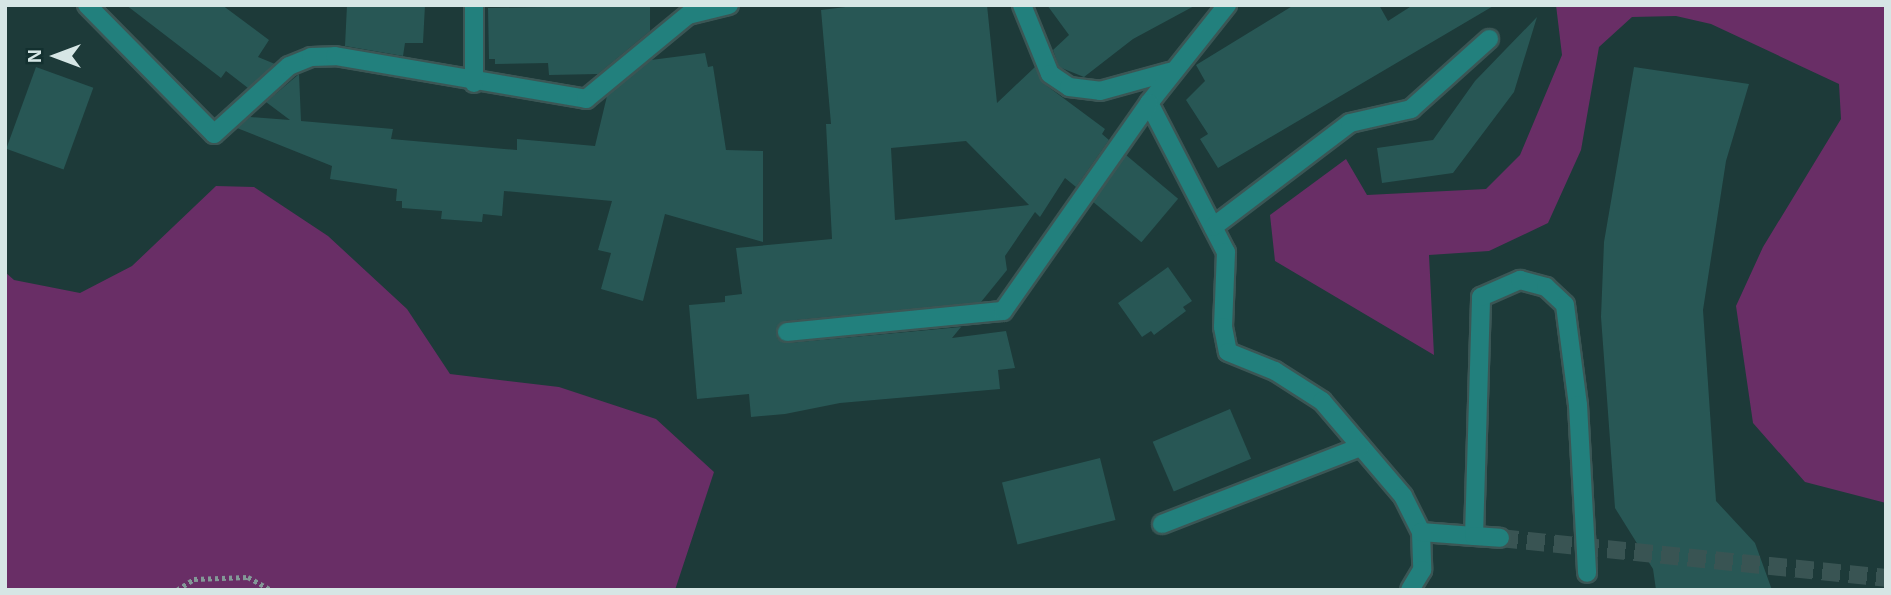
<!DOCTYPE html>
<style>
body{margin:0}
#map{position:relative;width:1891px;height:595px;overflow:hidden;background:#1d3a39;font-family:Arial,sans-serif}
div>[style]{position:absolute}
.green>*{inset:0;background:#692e66}
.building>*{inset:0;background:#285755;transform-origin:0 0}
.minor-tunnel>*{height:18px;margin-top:-9px;transform-origin:0;background:repeating-linear-gradient(90deg,#395453 0 18px,transparent 0 27px)}
.path>*{height:4.5px;margin-top:-2.25px;transform-origin:0;background:repeating-linear-gradient(90deg,#839897 0 3.5px,transparent 0 7px)}
.roads{filter:drop-shadow(2px 0 #3b5655) drop-shadow(-2px 0 #3b5655) drop-shadow(0 2px #3b5655) drop-shadow(0 -2px #3b5655)}
.minor>*{height:18px;margin:-9px;padding:0 9px;transform-origin:9px;border-radius:9px;background:#22807d}
span{translate:-50% -50%;white-space:nowrap;text-align:center;line-height:1.15;-webkit-text-stroke:5px #13302f;paint-order:stroke}
.frame{position:absolute;inset:0;border:7px solid #d6e6e5;pointer-events:none}
.north{position:absolute;left:21px;top:21px;width:70px;height:70px;-webkit-text-stroke:5px #13302f;paint-order:stroke;rotate:270deg;font-size:19px;font-weight:700;line-height:28px;text-align:center;color:#d6e6e5}
.north::after{content:'';display:block;margin:auto;width:24px;height:32px;background:#d6e6e5;clip-path:polygon(50% 0,100% 100%,50% 72%,0 100%)}
</style>
<div id="map">
<div class="green">
<i style="clip-path:polygon(1556px 5px,1886px 5px,1886px 503px,1805px 482px,1753px 423px,1736px 306px,1763px 247px,1841px 119px,1839px 84px,1711px 24px,1676px 16px,1632px 17px,1599px 47px,1581px 150px,1548px 223px,1489px 251px,1429px 255px,1434px 355px,1275px 261px,1270px 215px,1346px 159px,1367px 195px,1486px 189px,1520px 155px,1562px 55px)"></i>
<i style="clip-path:polygon(216px 186px,254px 187px,328px 236px,407px 309px,450px 374px,559px 387px,656px 419px,714px 472px,675px 590px,5px 590px,5px 272px,14px 280px,80px 293px,132px 266px)"></i>
</div>
<div class="building">
<i style="clip-path:polygon(126px 5px,222px 5px,269px 40px,258px 57px,275px 64px,248px 88px,226px 71px,221px 78px)"></i>
<i style="clip-path:polygon(347px 5px,425px 5px,423px 43px,405px 43px,403px 56px,345px 46px)"></i>
<i style="clip-path:polygon(650px 5px,650px 31px,598px 74px,549px 75px,548px 63px,495px 64px,495px 59px,489px 59px,488px 8px)"></i>
<i style="clip-path:polygon(evenodd,862px 5px,987px 5px,997px 103px,1035px 67px,1043px 83px,1105px 129px,1102px 134px,1109px 140px,1076px 187px,1065px 178px,1040px 217px,1035px 212px,1005px 256px,1007px 270px,981px 302px,786px 321px,777px 327px,777px 338px,788px 343px,961px 327px,952px 338px,1006px 331px,1015px 368px,998px 370px,1000px 389px,840px 403px,785px 414px,751px 417px,749px 394px,697px 399px,689px 305px,725px 302px,725px 296px,742px 294px,736px 248px,832px 239px,826px 124px,831px 124px,821px 10px,862px 5px,966px 141px,1029px 205px,895px 220px,891px 148px,966px 141px)"></i>
<i style="clip-path:polygon(1047px 5px,1196px 5px,1133px 39px,1084px 77px,1059px 67px,1053px 50px,1069px 35px)"></i>
<i style="clip-path:polygon(1294px 5px,1379px 5px,1388px 21px,1413px 5px,1495px 5px,1218px 168px,1200px 139px,1208px 134px,1186px 100px,1205px 81px,1196px 65px)"></i>
<i style="clip-path:polygon(1537px 17px,1514px 92px,1453px 173px,1382px 183px,1377px 148px,1433px 140px,1475px 81px)"></i>
<i style="clip-path:polygon(705px 53px,708px 67px,713px 66px,726px 150px,763px 151px,763px 242px,665px 214px,643px 301px,601px 289px,611px 253px,598px 250px,612px 201px,504px 191px,502px 216px,483px 214px,482px 222px,441px 219px,442px 211px,402px 208px,402px 201px,396px 201px,397px 189px,330px 179px,332px 166px,237px 128px,250px 117px,290px 120px,266px 102px,299px 74px,301px 121px,393px 129px,391px 139px,517px 150px,517px 139px,595px 146px,607px 96px,651px 60px)"></i>
<i style="left:36px;top:67px;width:61px;height:87px;rotate:20deg"></i>
<i style="clip-path:polygon(1634px 67px,1749px 84px,1726px 161px,1703px 310px,1716px 501px,1755px 543px,1772px 590px,1656px 590px,1653px 569px,1615px 508px,1601px 317px,1604px 242px)"></i>
<i style="left:1126px;top:155px;width:68px;height:57px;rotate:40deg"></i>
<i style="clip-path:polygon(1168px 267px,1192px 301px,1183px 307px,1186px 311px,1154px 335px,1151px 331px,1142px 337px,1118px 303px)"></i>
<i style="left:1230px;top:409px;width:54px;height:84px;rotate:67deg"></i>
<i style="left:1100px;top:458px;width:64px;height:101px;rotate:76deg"></i>
</div>
<div class="minor-tunnel">
<i style="left:1500px;top:538px;width:388px;rotate:5.9deg"></i>
</div>
<div class="path">
<i style="left:177px;top:590px;width:20px;rotate:-33deg"></i>
<i style="left:194px;top:579px;width:54px;rotate:-2.1deg"></i>
<i style="left:248px;top:577px;width:26px;rotate:29deg"></i>
</div>
<div class="roads">
<div class="minor">
<i style="left:87px;top:5px;width:181px;rotate:45.4deg"></i>
<i style="left:214px;top:134px;width:101px;rotate:-42.2deg"></i>
<i style="left:289px;top:66px;width:24px;rotate:-22deg"></i>
<i style="left:311px;top:57px;width:24px;rotate:-2deg"></i>
<i style="left:335px;top:56px;width:255px;rotate:9.7deg"></i>
<i style="left:586px;top:99px;width:132px;rotate:-39.5deg"></i>
<i style="left:688px;top:15px;width:42px;rotate:-13.7deg"></i>
<i style="left:474px;top:5px;width:78px;rotate:90deg"></i>
<i style="left:1022px;top:5px;width:74px;rotate:67.9deg"></i>
<i style="left:1050px;top:74px;width:23px;rotate:34deg"></i>
<i style="left:1069px;top:87px;width:31px;rotate:7deg"></i>
<i style="left:1100px;top:91px;width:72px;rotate:-15.4deg"></i>
<i style="left:1227px;top:5px;width:125px;rotate:128.5deg"></i>
<i style="left:1149px;top:103px;width:168px;rotate:62.7deg"></i>
<i style="left:1226px;top:252px;width:75px;rotate:92.3deg"></i>
<i style="left:1223px;top:327px;width:25px;rotate:79deg"></i>
<i style="left:1228px;top:352px;width:51px;rotate:22deg"></i>
<i style="left:1275px;top:371px;width:56px;rotate:32.6deg"></i>
<i style="left:1322px;top:401px;width:125px;rotate:49.5deg"></i>
<i style="left:1403px;top:496px;width:40px;rotate:63.4deg"></i>
<i style="left:1421px;top:532px;width:38px;rotate:88deg"></i>
<i style="left:1422px;top:570px;width:23px;rotate:121deg"></i>
<i style="left:1213px;top:227px;width:172px;rotate:-37.2deg"></i>
<i style="left:1350px;top:123px;width:63px;rotate:-12.9deg"></i>
<i style="left:1411px;top:109px;width:105px;rotate:-41.9deg"></i>
<i style="left:787px;top:332px;width:217px;rotate:-5.6deg"></i>
<i style="left:1003px;top:311px;width:254px;rotate:-54.9deg"></i>
<i style="left:1162px;top:524px;width:213px;rotate:-21.2deg"></i>
<i style="left:1421px;top:532px;width:53px;rotate:4.3deg"></i>
<i style="left:1474px;top:536px;width:239px;rotate:-88.3deg"></i>
<i style="left:1481px;top:297px;width:43px;rotate:-23.6deg"></i>
<i style="left:1520px;top:280px;width:27px;rotate:15deg"></i>
<i style="left:1546px;top:287px;width:26px;rotate:43deg"></i>
<i style="left:1565px;top:305px;width:101px;rotate:82.6deg"></i>
<i style="left:1578px;top:405px;width:168px;rotate:86.9deg"></i>
<i style="left:1474px;top:536px;width:26px;rotate:4deg"></i>
</div>
</div>
<div class="frame"></div>
<div class="north">N</div>
</div>
